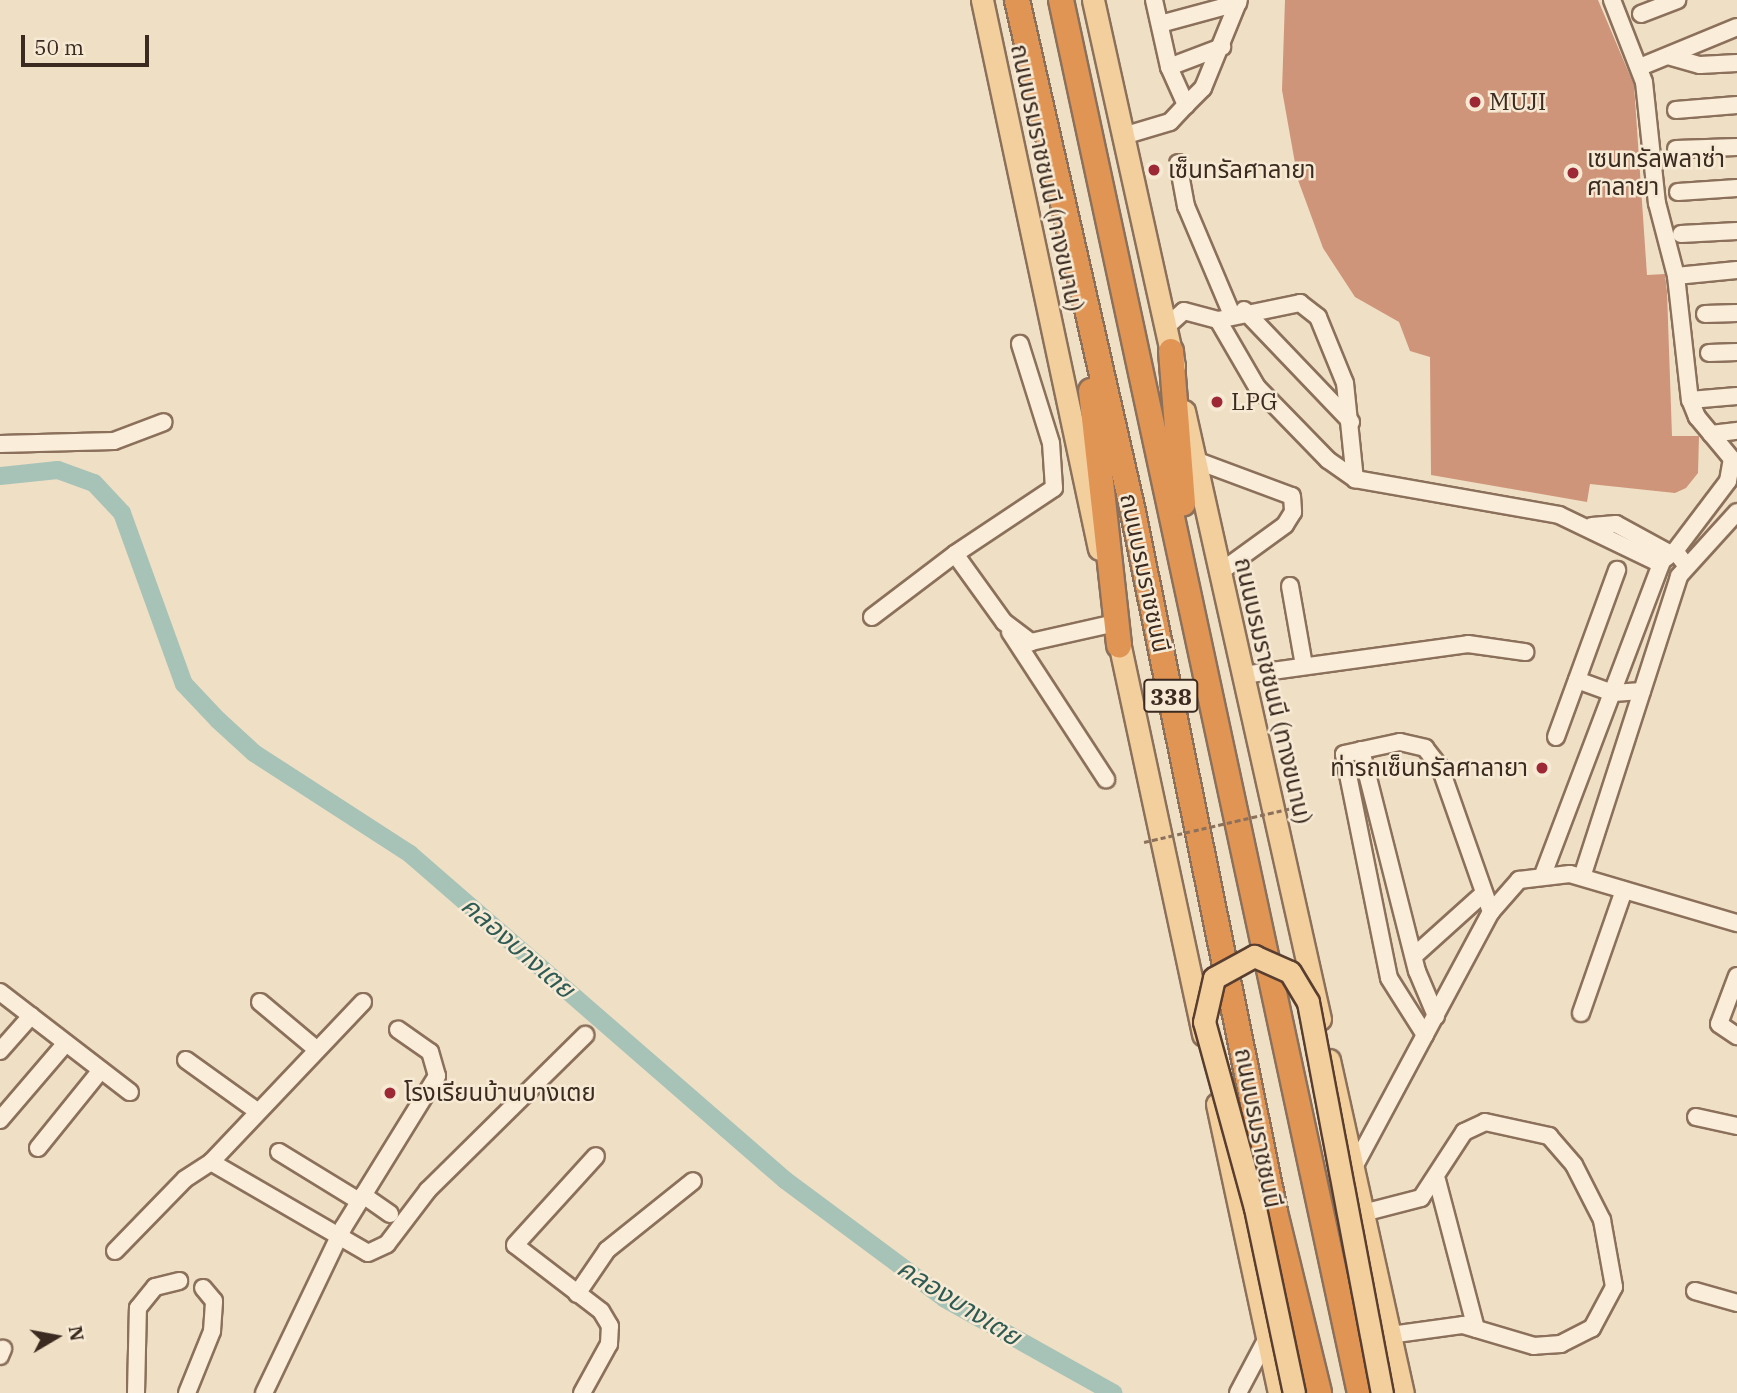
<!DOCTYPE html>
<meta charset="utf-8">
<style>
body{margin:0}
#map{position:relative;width:1737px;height:1393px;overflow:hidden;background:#efdfc5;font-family:"IBM Plex Serif","Noto Sans Thai",serif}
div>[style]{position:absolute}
.canal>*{height:18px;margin:-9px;padding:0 9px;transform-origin:9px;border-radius:9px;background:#a7c3b8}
.building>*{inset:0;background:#ce957a}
.roads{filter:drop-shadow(2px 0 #8b705b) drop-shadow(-2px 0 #8b705b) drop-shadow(0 2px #8b705b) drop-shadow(0 -2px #8b705b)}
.minor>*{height:16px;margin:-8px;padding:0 8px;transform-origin:8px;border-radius:8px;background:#faedd9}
.major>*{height:21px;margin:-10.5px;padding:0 10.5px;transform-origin:10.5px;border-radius:10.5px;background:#f3cf9d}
.highway>*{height:24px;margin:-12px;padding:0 12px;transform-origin:12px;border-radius:12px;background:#e09555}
.path-bridge>*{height:2.5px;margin-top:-1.25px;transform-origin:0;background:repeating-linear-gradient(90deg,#8b705b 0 5px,transparent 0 8.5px)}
.bridges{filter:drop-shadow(2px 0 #593e2f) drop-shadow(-2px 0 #593e2f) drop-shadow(0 2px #593e2f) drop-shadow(0 -2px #593e2f)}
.major-bridge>*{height:21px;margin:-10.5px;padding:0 10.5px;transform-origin:10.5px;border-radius:10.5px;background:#f3cf9d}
.dots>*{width:19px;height:19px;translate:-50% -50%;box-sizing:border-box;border:4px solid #f7ead5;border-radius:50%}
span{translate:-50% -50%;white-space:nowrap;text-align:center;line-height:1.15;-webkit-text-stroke:5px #f7ead5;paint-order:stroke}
.shield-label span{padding:2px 5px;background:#f7ead5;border:2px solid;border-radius:5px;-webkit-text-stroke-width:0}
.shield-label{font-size:23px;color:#3b2a1f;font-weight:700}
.poi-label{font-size:24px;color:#3b2a1f}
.left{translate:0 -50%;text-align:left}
.right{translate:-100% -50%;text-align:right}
.street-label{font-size:24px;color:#3b2a1f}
.water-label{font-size:26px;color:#2e5b54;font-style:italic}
.north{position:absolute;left:21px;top:1302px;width:70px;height:70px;-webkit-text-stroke:5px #f7ead5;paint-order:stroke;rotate:80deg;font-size:19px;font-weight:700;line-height:28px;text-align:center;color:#3b2a1f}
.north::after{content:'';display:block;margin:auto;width:24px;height:32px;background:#3b2a1f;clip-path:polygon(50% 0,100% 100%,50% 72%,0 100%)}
.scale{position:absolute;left:21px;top:35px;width:128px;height:32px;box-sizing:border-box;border:4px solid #3b2a1f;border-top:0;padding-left:9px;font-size:21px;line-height:24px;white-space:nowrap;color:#3b2a1f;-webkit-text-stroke:5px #f7ead5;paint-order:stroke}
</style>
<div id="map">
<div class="canal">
<i style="left:0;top:476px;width:58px;rotate:-5.9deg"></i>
<i style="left:58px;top:470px;width:38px;rotate:20deg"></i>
<i style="left:94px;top:483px;width:41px;rotate:47deg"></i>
<i style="left:122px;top:513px;width:182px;rotate:70.1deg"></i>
<i style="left:184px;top:684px;width:50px;rotate:46.6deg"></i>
<i style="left:218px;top:720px;width:49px;rotate:42.5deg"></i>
<i style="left:254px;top:753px;width:186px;rotate:32.9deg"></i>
<i style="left:410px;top:854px;width:497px;rotate:41deg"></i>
<i style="left:785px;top:1180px;width:199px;rotate:36.6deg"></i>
<i style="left:945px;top:1299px;width:193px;rotate:29.2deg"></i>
</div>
<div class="building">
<i style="clip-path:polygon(1285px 0,1598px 0,1634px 85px,1647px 275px,1665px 274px,1667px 292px,1672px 436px,1699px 436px,1698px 473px,1686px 488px,1675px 493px,1590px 484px,1587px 502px,1431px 475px,1430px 357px,1410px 351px,1399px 322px,1355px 297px,1323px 248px,1298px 180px,1282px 90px)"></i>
</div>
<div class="roads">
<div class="minor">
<i style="left:1154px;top:0;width:69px;rotate:77.4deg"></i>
<i style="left:1169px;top:67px;width:42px;rotate:65.9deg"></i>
<i style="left:1186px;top:105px;width:24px;rotate:-45deg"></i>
<i style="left:1203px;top:88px;width:95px;rotate:-67.8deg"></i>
<i style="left:1612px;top:0;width:88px;rotate:68.7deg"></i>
<i style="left:1644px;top:82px;width:122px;rotate:83.9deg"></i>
<i style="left:1657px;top:203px;width:75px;rotate:75.4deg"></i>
<i style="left:1676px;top:276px;width:125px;rotate:83.6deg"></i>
<i style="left:1641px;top:14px;width:39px;rotate:-21deg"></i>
<i style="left:1160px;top:24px;width:81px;rotate:-15.1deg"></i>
<i style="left:1668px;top:56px;width:33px;rotate:16deg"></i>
<i style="left:1700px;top:65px;width:37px;rotate:-3deg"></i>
<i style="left:1169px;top:67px;width:57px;rotate:-20.7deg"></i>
<i style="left:1640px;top:67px;width:105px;rotate:-22.4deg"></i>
<i style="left:1676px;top:110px;width:61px;rotate:-4.7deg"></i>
<i style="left:1123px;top:136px;width:49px;rotate:-16.6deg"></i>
<i style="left:1170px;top:122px;width:23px;rotate:-47deg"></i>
<i style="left:1676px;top:149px;width:61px;rotate:-1.9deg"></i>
<i style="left:1178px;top:163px;width:44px;rotate:79.5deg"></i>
<i style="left:1186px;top:206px;width:118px;rotate:67.1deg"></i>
<i style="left:1678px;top:192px;width:59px;rotate:-3.9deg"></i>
<i style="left:1681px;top:234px;width:56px;rotate:-3.1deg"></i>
<i style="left:1676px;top:276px;width:61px;rotate:-5.6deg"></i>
<i style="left:1244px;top:310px;width:155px;rotate:46.3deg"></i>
<i style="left:1705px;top:314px;width:32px;rotate:-2deg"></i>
<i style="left:1218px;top:320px;width:84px;rotate:-11.7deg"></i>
<i style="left:1300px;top:303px;width:23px;rotate:38deg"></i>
<i style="left:1318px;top:317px;width:71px;rotate:67.8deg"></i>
<i style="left:1345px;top:383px;width:97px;rotate:84.1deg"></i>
<i style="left:1165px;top:328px;width:25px;rotate:-42deg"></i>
<i style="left:1184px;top:311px;width:35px;rotate:15deg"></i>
<i style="left:1218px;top:320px;width:78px;rotate:59.8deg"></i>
<i style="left:1257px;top:387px;width:102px;rotate:45.8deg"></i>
<i style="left:1328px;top:460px;width:33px;rotate:35deg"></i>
<i style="left:1355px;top:479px;width:207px;rotate:10deg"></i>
<i style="left:1559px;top:515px;width:113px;rotate:25.7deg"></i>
<i style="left:1709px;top:353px;width:28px;rotate:-2deg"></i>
<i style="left:1711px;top:434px;width:26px;rotate:-7deg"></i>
<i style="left:0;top:444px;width:114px;rotate:-1.5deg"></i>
<i style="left:114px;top:441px;width:53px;rotate:-20.8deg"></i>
<i style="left:1195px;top:460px;width:103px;rotate:20.4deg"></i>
<i style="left:1292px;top:496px;width:16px;rotate:86deg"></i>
<i style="left:1293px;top:512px;width:15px;rotate:122deg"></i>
<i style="left:1285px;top:525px;width:80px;rotate:144.1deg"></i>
<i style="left:1592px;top:526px;width:24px;rotate:-5deg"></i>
<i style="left:1616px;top:524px;width:60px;rotate:28.7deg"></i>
<i style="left:1675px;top:551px;width:88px;rotate:-52.9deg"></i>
<i style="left:1728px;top:481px;width:22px;rotate:-80deg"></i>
<i style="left:1732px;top:459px;width:55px;rotate:-129.8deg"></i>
<i style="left:1697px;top:417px;width:18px;rotate:-112deg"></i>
<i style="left:1690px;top:400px;width:47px;rotate:-4.9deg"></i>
<i style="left:955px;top:554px;width:119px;rotate:-33.7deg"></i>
<i style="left:1054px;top:488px;width:45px;rotate:-93.8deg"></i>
<i style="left:1051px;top:443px;width:104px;rotate:-107.4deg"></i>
<i style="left:1290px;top:586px;width:80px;rotate:80deg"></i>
<i style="left:872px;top:617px;width:104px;rotate:-37.2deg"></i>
<i style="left:955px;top:554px;width:84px;rotate:54.2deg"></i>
<i style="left:1004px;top:622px;width:34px;rotate:37deg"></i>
<i style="left:1031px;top:642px;width:86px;rotate:-12.7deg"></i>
<i style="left:1010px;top:632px;width:176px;rotate:56.9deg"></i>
<i style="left:1243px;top:675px;width:227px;rotate:-7.8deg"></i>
<i style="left:1468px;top:644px;width:58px;rotate:8deg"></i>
<i style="left:1577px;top:680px;width:38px;rotate:20deg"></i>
<i style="left:1613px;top:693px;width:29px;rotate:-4deg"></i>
<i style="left:1556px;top:737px;width:178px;rotate:-69.9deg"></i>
<i style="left:1361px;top:750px;width:228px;rotate:75.8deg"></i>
<i style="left:1417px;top:971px;width:49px;rotate:67.1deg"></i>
<i style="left:1544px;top:872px;width:333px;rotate:-69.2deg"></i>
<i style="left:1662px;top:561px;width:16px;rotate:-38deg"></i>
<i style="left:1675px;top:551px;width:18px;rotate:52deg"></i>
<i style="left:1582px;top:877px;width:316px;rotate:-72.1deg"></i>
<i style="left:1679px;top:576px;width:86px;rotate:-47.8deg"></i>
<i style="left:1414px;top:956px;width:94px;rotate:-42deg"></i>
<i style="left:1737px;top:976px;width:51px;rotate:110.6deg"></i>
<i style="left:1719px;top:1024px;width:22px;rotate:34deg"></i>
<i style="left:0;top:992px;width:164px;rotate:37.6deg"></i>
<i style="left:260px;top:1002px;width:73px;rotate:40deg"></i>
<i style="left:363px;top:1002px;width:221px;rotate:133.5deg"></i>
<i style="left:211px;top:1162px;width:181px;rotate:30.1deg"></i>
<i style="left:368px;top:1253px;width:21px;rotate:-25deg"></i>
<i style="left:387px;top:1244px;width:68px;rotate:-52.8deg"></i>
<i style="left:428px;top:1190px;width:221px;rotate:-44.6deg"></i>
<i style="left:1581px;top:1013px;width:130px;rotate:-70.7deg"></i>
<i style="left:1425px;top:1035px;width:67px;rotate:-122.3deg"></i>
<i style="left:1389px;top:978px;width:228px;rotate:-101.4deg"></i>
<i style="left:1344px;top:754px;width:57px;rotate:-12.1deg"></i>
<i style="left:1400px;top:742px;width:26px;rotate:13deg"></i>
<i style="left:1425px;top:748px;width:24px;rotate:52deg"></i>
<i style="left:1440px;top:767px;width:154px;rotate:70.6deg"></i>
<i style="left:0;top:1051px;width:47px;rotate:-48.5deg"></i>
<i style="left:186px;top:1060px;width:87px;rotate:35.7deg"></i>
<i style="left:1696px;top:1117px;width:42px;rotate:12.4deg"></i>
<i style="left:0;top:1120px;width:101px;rotate:-49.4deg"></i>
<i style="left:38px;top:1148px;width:100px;rotate:-51.1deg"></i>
<i style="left:279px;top:1152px;width:94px;rotate:31.5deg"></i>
<i style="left:1353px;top:1169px;width:292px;rotate:-61.8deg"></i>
<i style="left:1491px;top:912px;width:43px;rotate:-48.8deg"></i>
<i style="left:1519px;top:880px;width:51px;rotate:-6.7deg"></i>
<i style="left:1570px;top:874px;width:174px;rotate:16.4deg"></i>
<i style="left:1437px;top:1180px;width:154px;rotate:75.3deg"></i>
<i style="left:363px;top:1195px;width:33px;rotate:35deg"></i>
<i style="left:1363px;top:1213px;width:60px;rotate:-14.5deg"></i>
<i style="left:1421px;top:1198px;width:79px;rotate:-56.9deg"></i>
<i style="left:1464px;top:1132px;width:23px;rotate:-25deg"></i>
<i style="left:1485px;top:1122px;width:66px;rotate:12.3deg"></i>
<i style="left:1549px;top:1136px;width:38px;rotate:49deg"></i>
<i style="left:1574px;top:1165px;width:62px;rotate:63deg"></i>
<i style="left:1602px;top:1220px;width:68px;rotate:79.8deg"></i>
<i style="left:1614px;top:1287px;width:47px;rotate:118.2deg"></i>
<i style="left:1592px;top:1328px;width:35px;rotate:153deg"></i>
<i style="left:1561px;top:1344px;width:27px;rotate:176deg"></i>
<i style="left:1534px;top:1346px;width:74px;rotate:-163.5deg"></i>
<i style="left:1463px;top:1325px;width:74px;rotate:172.2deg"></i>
<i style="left:115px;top:1251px;width:100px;rotate:-45.8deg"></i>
<i style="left:185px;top:1179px;width:31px;rotate:-33deg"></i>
<i style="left:1695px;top:1291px;width:44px;rotate:15.9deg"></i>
<i style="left:577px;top:1294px;width:53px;rotate:-55.7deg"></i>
<i style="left:607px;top:1250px;width:110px;rotate:-38.7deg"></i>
<i style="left:0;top:1356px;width:8px;rotate:-67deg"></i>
<i style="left:136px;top:1393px;width:85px;rotate:-88.7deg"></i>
<i style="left:138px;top:1308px;width:27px;rotate:-51deg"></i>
<i style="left:155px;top:1287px;width:25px;rotate:-14deg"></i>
<i style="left:187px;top:1393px;width:67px;rotate:-68deg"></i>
<i style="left:212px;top:1331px;width:30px;rotate:-86deg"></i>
<i style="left:214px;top:1301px;width:17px;rotate:-130deg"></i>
<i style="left:264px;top:1393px;width:183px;rotate:-64.4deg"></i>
<i style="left:343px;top:1228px;width:179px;rotate:-58.3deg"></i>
<i style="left:437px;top:1076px;width:25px;rotate:-106deg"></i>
<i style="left:430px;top:1052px;width:39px;rotate:-145deg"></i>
<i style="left:582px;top:1393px;width:56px;rotate:-61.1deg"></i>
<i style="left:609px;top:1344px;width:18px;rotate:-87deg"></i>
<i style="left:610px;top:1326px;width:17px;rotate:-121deg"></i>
<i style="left:601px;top:1311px;width:108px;rotate:-142.5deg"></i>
<i style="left:515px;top:1245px;width:120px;rotate:-47.7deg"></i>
<i style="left:1238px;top:1393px;width:62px;rotate:-62.2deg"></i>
</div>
<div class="major">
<i style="left:982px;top:0;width:561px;rotate:77.97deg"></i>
<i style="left:1093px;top:0;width:375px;rotate:77.5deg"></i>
<i style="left:1184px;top:411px;width:623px;rotate:77.39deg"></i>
<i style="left:1116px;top:628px;width:416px;rotate:77.9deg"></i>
<i style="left:1329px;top:1060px;width:341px;rotate:77.5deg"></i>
<i style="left:1217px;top:1104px;width:296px;rotate:77.9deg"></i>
</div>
<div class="highway">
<i style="left:1017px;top:0;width:525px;rotate:77.23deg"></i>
<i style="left:1133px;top:512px;width:714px;rotate:78.53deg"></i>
<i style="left:1275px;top:1212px;width:186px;rotate:76.3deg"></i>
<i style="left:1061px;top:0;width:1425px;rotate:77.89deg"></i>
<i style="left:1171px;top:351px;width:153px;rotate:85.5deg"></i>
<i style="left:1091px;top:391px;width:256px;rotate:83.7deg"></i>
</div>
</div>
<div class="path-bridge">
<i style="left:1144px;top:842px;width:152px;rotate:-12.9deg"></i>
</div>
<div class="bridges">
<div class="major-bridge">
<i style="left:1294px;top:1393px;width:189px;rotate:-101.9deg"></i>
<i style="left:1255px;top:1208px;width:193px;rotate:-105.3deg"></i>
<i style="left:1204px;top:1022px;width:45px;rotate:-77.2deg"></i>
<i style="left:1214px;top:978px;width:46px;rotate:-28.8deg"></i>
<i style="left:1254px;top:956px;width:39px;rotate:24deg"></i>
<i style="left:1290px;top:972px;width:35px;rotate:59deg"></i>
<i style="left:1308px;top:1002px;width:398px;rotate:79.3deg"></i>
</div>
</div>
<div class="dots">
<i style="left:1475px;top:102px;background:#9c2935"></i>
<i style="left:1154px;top:170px;background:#9c2935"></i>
<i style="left:1573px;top:173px;background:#9c2935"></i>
<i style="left:1217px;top:402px;background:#9c2935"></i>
<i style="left:1542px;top:768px;background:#9c2935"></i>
<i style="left:390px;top:1093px;background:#9c2935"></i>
</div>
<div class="shield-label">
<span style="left:1171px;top:696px">338</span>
</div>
<div class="poi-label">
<span class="left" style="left:1489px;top:102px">MUJI</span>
<span class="left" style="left:1587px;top:173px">เซนทรัลพลาซ่า<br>ศาลายา</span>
<span class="left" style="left:1168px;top:170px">เซ็นทรัลศาลายา</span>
<span class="left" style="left:1231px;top:402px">LPG</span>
<span class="right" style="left:1528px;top:768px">ท่ารถเซ็นทรัลศาลายา</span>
<span class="left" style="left:404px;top:1093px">โรงเรียนบ้านบางเตย</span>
</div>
<div class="street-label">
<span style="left:1047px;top:178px;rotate:78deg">ถนนบรมราชชนนี (ทางขนาน)</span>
<span style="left:1145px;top:573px;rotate:78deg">ถนนบรมราชชนนี</span>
<span style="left:1273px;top:691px;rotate:77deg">ถนนบรมราชชนนี (ทางขนาน)</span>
<span style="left:1258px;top:1128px;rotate:79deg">ถนนบรมราชชนนี</span>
</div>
<div class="water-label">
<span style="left:518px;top:947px;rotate:41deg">คลองบางเตย</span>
<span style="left:959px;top:1302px;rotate:32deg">คลองบางเตย</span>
</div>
<div class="north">N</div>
<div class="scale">50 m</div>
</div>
